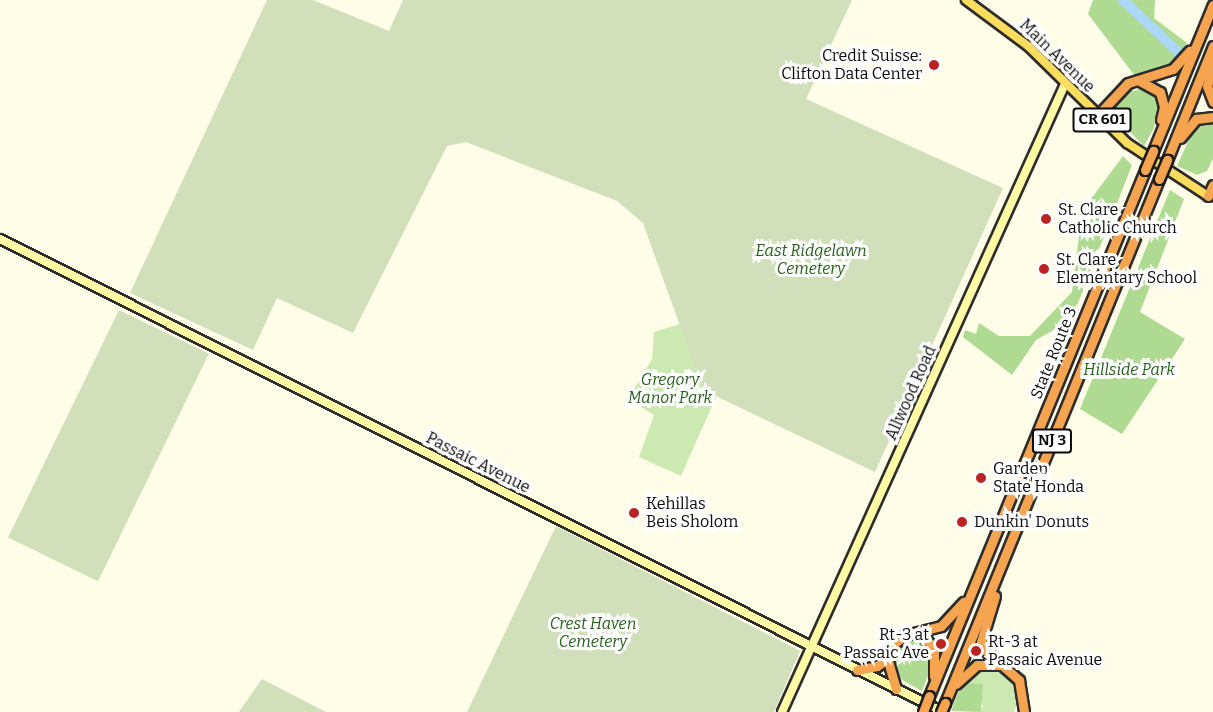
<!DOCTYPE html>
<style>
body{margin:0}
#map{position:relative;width:1213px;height:712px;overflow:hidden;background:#fffce8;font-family:Bitter,serif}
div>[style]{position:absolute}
.green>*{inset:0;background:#cce9b2}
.forest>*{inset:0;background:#aeda92}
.cemetery>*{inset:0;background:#d1dfbb;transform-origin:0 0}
.river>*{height:10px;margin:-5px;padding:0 5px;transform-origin:5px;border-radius:5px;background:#acd7f7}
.roads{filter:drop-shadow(2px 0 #2d2d2d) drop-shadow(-2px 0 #2d2d2d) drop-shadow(0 2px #2d2d2d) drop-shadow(0 -2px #2d2d2d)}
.secondary>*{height:8px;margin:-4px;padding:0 4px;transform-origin:4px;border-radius:4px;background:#fffaa3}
.primary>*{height:8px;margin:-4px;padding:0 4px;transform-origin:4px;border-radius:4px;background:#fbdd5d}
.highway>*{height:9px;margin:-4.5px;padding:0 4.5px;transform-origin:4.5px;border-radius:4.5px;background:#f6a44f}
.bridges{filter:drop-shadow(2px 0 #1c1c1c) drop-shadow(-2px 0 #1c1c1c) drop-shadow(0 2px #1c1c1c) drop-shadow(0 -2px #1c1c1c)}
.highway-bridge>*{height:9px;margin:-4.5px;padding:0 4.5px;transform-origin:4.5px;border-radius:4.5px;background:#f6a44f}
.dots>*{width:16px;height:16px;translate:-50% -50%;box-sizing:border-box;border:3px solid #fff;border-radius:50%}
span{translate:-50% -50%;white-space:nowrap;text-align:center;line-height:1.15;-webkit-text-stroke:6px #fff;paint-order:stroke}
.shield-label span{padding:2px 4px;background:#fff;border:2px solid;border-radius:4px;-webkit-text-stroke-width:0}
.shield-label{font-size:15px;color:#0b0b0b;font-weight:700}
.poi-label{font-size:16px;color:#0b0b0b}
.right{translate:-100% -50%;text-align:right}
.left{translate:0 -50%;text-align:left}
.street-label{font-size:16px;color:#0b0b0b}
.park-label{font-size:16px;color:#26621b;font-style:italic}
</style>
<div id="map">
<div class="green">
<i style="clip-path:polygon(680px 324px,703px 390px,716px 397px,681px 476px,639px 457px,654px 415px,628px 399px,652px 359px,654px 332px)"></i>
<i style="clip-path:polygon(974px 670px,993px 670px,1008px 677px,1017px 687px,1019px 699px,1014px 712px,981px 712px,983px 705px,962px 683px)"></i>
</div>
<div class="forest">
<i style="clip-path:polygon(1093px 0,1155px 0,1154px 18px,1187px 43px,1167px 69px,1134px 75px,1088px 14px)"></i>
<i style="clip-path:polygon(1140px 89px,1152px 93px,1158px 102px,1154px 128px,1144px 146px,1112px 114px,1124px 93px)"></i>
<i style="clip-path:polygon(1213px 122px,1213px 159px,1207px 171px,1197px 175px,1177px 166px,1196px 124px)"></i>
<i style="clip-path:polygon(1123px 156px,1132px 165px,1078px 303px,1059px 327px,1036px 340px,1012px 375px,963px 337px,965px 330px,976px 334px,979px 323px,999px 336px,1030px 336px,1072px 292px,1082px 211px)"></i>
<i style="clip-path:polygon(1170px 190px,1184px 199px,1140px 312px,1185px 339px,1122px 434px,1080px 409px)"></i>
<i style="clip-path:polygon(917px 640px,931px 651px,933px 663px,922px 691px,902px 680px,895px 667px,897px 652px,905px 642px)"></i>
<i style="clip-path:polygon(962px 683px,983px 684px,981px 712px,951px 711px)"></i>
</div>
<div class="cemetery">
<i style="clip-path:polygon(267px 0,313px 0,389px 31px,403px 0,852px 0,806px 99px,1003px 188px,875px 472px,703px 390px,643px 223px,617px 201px,466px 142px,447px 146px,353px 333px,277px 298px,253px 350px,130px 293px)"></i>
<i style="left:119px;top:310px;width:100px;height:253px;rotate:26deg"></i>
<i style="clip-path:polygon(556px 526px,800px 651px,774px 712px,467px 712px)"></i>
<i style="clip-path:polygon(262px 679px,326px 712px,239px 712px)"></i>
</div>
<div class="river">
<i style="left:1123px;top:0;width:76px;rotate:43.4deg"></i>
</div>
<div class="roads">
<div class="secondary">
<i style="left:0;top:239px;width:1055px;rotate:26.64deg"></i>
<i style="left:782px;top:712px;width:689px;rotate:-65.74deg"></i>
</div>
<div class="primary">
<i style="left:966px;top:0;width:77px;rotate:36.6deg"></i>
<i style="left:1028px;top:46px;width:139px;rotate:44.4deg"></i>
<i style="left:1127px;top:143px;width:97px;rotate:33.2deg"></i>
</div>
<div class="highway">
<i style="left:1213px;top:64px;width:23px;rotate:105deg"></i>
<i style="left:1207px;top:86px;width:17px;rotate:69deg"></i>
<i style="left:1138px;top:80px;width:25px;rotate:29deg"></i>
<i style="left:1160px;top:92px;width:16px;rotate:75deg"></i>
<i style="left:1164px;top:107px;width:13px;rotate:103deg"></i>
<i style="left:1097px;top:116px;width:45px;rotate:-46.8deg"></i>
<i style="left:1128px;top:83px;width:47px;rotate:-17.3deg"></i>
<i style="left:1173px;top:69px;width:25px;rotate:-48deg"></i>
<i style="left:1180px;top:138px;width:25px;rotate:-50deg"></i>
<i style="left:1196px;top:119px;width:17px;rotate:-7deg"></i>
<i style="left:1153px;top:151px;width:158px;rotate:-67.7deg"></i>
<i style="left:1167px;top:160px;width:123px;rotate:-68deg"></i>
<i style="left:1208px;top:196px;width:12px;rotate:-66deg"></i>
<i style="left:995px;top:596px;width:48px;rotate:106.9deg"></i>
<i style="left:981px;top:642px;width:12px;rotate:59deg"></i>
<i style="left:987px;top:652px;width:43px;rotate:41.2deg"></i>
<i style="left:1019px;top:680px;width:32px;rotate:81deg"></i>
<i style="left:920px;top:633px;width:21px;rotate:47deg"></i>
<i style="left:934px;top:648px;width:28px;rotate:90deg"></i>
<i style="left:857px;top:670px;width:20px;rotate:-11deg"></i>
<i style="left:877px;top:666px;width:14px;rotate:-36deg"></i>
<i style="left:956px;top:684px;width:28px;rotate:-42deg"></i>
<i style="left:977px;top:665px;width:26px"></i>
<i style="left:896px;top:689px;width:29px;rotate:-106deg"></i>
<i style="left:888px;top:661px;width:19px;rotate:-69deg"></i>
<i style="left:895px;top:643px;width:13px;rotate:-39deg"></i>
<i style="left:905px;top:635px;width:37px;rotate:-14deg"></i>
<i style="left:941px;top:626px;width:33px;rotate:-47deg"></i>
<i style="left:929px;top:696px;width:569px;rotate:-67.67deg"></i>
<i style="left:945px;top:703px;width:566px;rotate:-67.79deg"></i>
</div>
</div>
<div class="bridges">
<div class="highway-bridge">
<i style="left:1145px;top:170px;width:21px;rotate:-67deg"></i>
<i style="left:1159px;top:179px;width:21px;rotate:-67deg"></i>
<i style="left:923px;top:712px;width:17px;rotate:-69deg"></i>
<i style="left:941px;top:712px;width:10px;rotate:-66deg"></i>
</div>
</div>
<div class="dots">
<i style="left:934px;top:65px;background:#bb2322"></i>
<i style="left:1046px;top:219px;background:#bb2322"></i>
<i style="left:1044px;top:269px;background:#bb2322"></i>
<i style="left:981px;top:478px;background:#bb2322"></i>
<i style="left:634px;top:513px;background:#bb2322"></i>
<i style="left:962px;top:522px;background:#bb2322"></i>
<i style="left:941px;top:644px;background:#bb2322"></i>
<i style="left:976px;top:651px;background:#bb2322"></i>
</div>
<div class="shield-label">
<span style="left:1102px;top:120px">CR 601</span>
<span style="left:1052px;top:441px">NJ 3</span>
</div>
<div class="poi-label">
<span class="right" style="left:922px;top:65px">Credit Suisse:<br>Clifton Data Center</span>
<span class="left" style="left:1058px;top:219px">St. Clare<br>Catholic Church</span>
<span class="left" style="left:1056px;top:269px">St. Clare<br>Elementary School</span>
<span class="left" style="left:993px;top:478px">Garden<br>State Honda</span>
<span class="left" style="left:646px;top:513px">Kehillas<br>Beis Sholom</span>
<span class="left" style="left:974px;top:522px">Dunkin' Donuts</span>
<span class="right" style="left:929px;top:644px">Rt-3 at<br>Passaic Ave</span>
<span class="left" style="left:988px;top:651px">Rt-3 at<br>Passaic Avenue</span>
</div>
<div class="street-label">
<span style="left:1057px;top:56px;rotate:44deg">Main Avenue</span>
<span style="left:1054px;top:353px;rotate:-68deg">State Route 3</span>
<span style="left:911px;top:393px;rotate:-66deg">Allwood Road</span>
<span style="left:478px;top:463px;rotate:27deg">Passaic Avenue</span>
</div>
<div class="park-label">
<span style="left:811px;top:260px">East Ridgelawn<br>Cemetery</span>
<span style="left:1129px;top:370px">Hillside Park</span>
<span style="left:670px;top:389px">Gregory<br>Manor Park</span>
<span style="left:593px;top:633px">Crest Haven<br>Cemetery</span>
</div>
</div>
